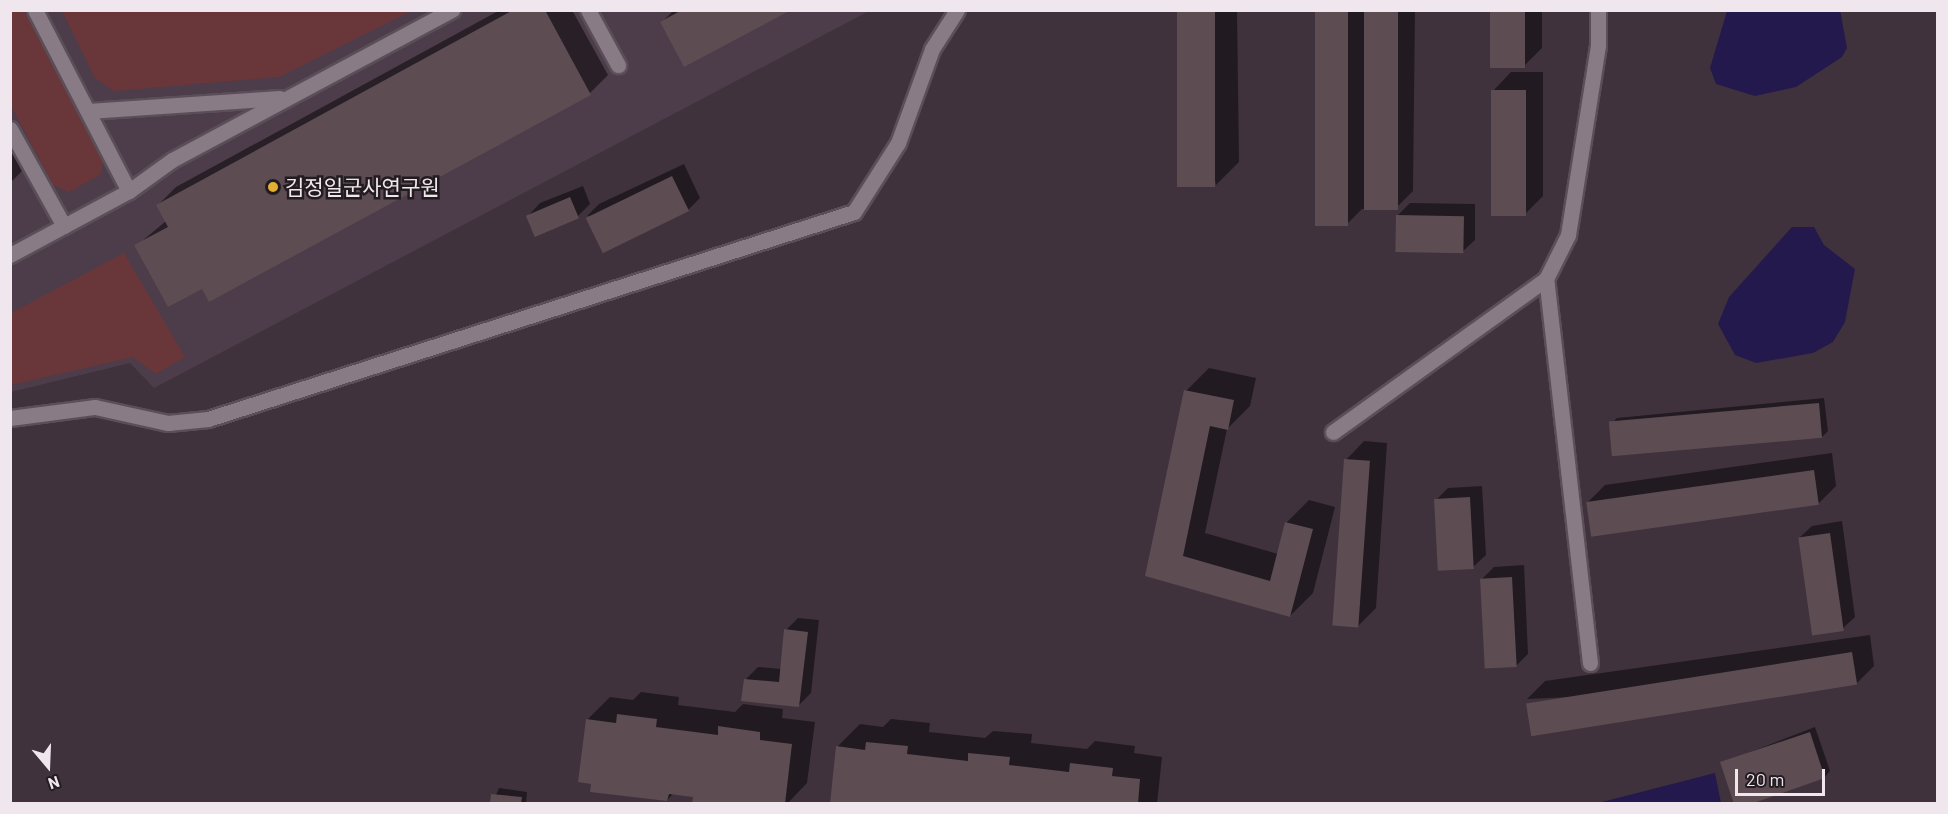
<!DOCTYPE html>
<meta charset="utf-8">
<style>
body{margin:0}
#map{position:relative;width:1948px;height:814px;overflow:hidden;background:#3f323c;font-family:Barlow,"Noto Sans KR",sans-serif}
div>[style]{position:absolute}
.built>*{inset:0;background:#4d3c49}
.green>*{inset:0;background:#69373a}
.water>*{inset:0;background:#24194d}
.shadow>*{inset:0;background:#0007}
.building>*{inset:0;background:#5d4c52;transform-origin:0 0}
.roads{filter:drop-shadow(2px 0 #5a4f58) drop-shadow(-2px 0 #5a4f58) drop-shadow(0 2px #5a4f58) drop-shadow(0 -2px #5a4f58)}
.service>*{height:15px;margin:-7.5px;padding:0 7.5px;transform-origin:7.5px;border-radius:7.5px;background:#897b86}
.minor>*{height:15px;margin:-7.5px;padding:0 7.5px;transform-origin:7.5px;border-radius:7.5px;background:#897b86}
.dots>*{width:16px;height:16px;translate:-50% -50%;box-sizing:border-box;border:3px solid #221c21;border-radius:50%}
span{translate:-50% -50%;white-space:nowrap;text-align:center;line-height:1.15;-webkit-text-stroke:5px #221c21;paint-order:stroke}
.poi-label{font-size:21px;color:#efe7ed}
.left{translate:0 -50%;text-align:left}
.frame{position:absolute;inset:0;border:12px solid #efe7ed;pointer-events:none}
.north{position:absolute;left:18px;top:736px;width:60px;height:60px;-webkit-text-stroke:4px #221c21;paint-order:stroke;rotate:161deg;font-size:16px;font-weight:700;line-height:24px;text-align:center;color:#efe7ed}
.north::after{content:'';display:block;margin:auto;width:21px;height:27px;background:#efe7ed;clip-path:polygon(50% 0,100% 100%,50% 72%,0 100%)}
.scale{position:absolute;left:1735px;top:769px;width:90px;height:27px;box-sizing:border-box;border:3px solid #efe7ed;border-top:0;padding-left:8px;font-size:18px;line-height:21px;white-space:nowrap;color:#efe7ed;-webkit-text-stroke:4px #221c21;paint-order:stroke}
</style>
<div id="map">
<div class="built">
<i style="clip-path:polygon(10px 11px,869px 11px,154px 388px,130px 363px,11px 392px)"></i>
</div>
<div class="green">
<i style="clip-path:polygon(10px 11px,24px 11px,104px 159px,100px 175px,69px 192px,53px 185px,11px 106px)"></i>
<i style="clip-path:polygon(62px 11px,62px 10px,411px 11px,279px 77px,114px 91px,95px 78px)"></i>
<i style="clip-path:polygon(124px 253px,185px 357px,156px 374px,133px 357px,11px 385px,11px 313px)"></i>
</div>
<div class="water">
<i style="clip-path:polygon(1840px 10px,1847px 48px,1842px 57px,1796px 87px,1755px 96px,1716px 84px,1710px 68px,1727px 11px)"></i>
<i style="clip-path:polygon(1792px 227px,1814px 227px,1824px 245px,1855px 269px,1845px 322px,1833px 342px,1813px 353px,1756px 363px,1735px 355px,1718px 324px,1729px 297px)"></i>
<i style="clip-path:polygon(1715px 773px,1721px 803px,1598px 803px)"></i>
</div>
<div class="shadow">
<i style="clip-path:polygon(500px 10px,572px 10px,608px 75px,590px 93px,202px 287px,136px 246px,166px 221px,158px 205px,176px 187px)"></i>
<i style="clip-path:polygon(674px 10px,788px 10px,662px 22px)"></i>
<i style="clip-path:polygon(1178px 10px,1237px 10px,1239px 162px,1216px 185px)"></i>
<i style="clip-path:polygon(1316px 10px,1415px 10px,1413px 191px,1395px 209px,1362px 209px,1347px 224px)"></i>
<i style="clip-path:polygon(1491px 10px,1542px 10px,1542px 48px,1524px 66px)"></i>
<i style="clip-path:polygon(1511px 72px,1543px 72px,1543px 196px,1525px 214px,1493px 91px)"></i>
<i style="clip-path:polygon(10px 141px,25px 168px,10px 183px)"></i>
<i style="clip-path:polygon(684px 164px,700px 198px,688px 210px,587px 216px,599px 204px)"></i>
<i style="clip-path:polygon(583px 186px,590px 204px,578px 216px,528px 216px,540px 203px)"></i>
<i style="clip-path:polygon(1410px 203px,1475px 204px,1475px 240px,1462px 252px,1398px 215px)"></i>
<i style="clip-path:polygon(1209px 368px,1256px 378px,1250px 406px,1227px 429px,1205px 533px,1278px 554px,1286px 523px,1309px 500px,1335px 507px,1313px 593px,1290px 616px,1147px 575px,1186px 391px)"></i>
<i style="clip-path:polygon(1824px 398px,1828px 431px,1822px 437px,1611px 424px,1617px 418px)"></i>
<i style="clip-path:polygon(1364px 441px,1387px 443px,1376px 608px,1358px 626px,1346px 460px)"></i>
<i style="clip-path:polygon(1832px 453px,1836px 486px,1818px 504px,1587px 503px,1605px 485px)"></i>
<i style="clip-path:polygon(1482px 486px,1486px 555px,1473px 567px,1436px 500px,1448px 488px)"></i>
<i style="clip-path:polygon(1842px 521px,1855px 617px,1842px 629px,1799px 538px,1812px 526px)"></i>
<i style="clip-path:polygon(1524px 565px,1528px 654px,1516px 666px,1482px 579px,1494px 567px)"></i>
<i style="clip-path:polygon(798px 618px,819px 620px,811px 693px,799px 705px,746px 679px,758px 667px,781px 669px,786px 630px)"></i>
<i style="clip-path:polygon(1870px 635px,1874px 666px,1856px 684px,1527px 699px,1545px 681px)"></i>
<i style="clip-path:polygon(641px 692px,679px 697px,678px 705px,735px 712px,743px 704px,783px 709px,782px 718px,815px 722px,807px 783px,787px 804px,699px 804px,695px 795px,674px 793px,667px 800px,587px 720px,610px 697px,633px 700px)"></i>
<i style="clip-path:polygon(891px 719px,930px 723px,929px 732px,985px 738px,993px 731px,1032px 734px,1031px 743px,1087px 749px,1095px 741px,1135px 746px,1134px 753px,1162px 757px,1157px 804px,831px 804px,837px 747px,860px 724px,883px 727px)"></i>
<i style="clip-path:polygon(1815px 727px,1830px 771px,1825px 777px,1722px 763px)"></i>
<i style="clip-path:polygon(499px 788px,527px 792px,526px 804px,492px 804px)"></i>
</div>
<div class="building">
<i style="clip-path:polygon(513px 10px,545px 10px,591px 95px,209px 302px,202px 289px,168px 307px,134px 245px,168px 227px,156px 205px)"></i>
<i style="clip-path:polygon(682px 10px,791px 10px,684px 67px,660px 22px)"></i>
<i style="left:1177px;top:10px;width:38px;height:177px"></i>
<i style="left:1315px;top:10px;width:33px;height:216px"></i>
<i style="left:1364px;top:10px;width:34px;height:200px"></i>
<i style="left:1490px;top:10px;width:35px;height:58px"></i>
<i style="left:1491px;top:90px;width:35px;height:126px"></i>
<i style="left:672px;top:176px;width:39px;height:96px;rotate:64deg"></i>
<i style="left:570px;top:197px;width:23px;height:48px;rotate:67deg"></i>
<i style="left:1396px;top:215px;width:68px;height:37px;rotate:1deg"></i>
<i style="clip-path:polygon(1184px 390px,1234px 400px,1228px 430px,1210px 426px,1183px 556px,1270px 581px,1285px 522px,1313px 529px,1290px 617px,1145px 576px)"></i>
<i style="left:1819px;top:403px;width:35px;height:211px;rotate:85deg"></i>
<i style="left:1344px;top:459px;width:26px;height:167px;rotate:4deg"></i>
<i style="left:1814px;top:470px;width:35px;height:230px;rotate:82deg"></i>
<i style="left:1470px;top:497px;width:72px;height:36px;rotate:87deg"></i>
<i style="left:1830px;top:533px;width:99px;height:32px;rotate:82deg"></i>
<i style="left:1512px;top:577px;width:90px;height:32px;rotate:87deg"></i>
<i style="clip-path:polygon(784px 629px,808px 632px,799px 707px,741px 701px,744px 679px,779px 682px)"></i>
<i style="left:1852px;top:652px;width:33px;height:330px;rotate:81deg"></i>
<i style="clip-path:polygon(617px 714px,657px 719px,656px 727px,718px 735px,718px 726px,760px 732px,760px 740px,792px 744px,785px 804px,692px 804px,693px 797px,669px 794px,667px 801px,590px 792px,591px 784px,578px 782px,586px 719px,616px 723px)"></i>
<i style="clip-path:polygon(1810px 732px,1825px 778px,1751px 804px,1734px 804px,1720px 762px)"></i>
<i style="clip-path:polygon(866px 742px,908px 746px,907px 754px,968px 761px,968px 753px,1010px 757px,1009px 765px,1069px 772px,1070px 763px,1113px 768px,1112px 776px,1140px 779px,1138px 804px,830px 804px,836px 746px,865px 750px)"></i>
<i style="clip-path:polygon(491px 794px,522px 797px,521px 804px,490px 804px)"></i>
</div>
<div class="roads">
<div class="service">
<i style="left:35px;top:10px;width:204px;rotate:62.6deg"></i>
<i style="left:588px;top:10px;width:63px;rotate:61.4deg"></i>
<i style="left:88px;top:111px;width:192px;rotate:-3.9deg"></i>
<i style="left:10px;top:129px;width:111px;rotate:60.9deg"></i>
<i style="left:10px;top:255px;width:135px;rotate:-28.3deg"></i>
<i style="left:129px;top:191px;width:53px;rotate:-35.8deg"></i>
<i style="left:172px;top:160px;width:318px;rotate:-28.2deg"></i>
<i style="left:1333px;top:432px;width:262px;rotate:-35.7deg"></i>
<i style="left:1590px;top:663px;width:387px;rotate:-96.5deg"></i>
<i style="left:1546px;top:279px;width:49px;rotate:-63.4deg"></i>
<i style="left:1568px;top:235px;width:192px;rotate:-81deg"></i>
<i style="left:1598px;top:45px;width:35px;rotate:-90deg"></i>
</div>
<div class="minor">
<i style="left:10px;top:418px;width:86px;rotate:-7.4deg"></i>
<i style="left:95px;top:407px;width:75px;rotate:12.4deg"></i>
<i style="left:168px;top:423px;width:40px;rotate:-5.7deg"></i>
<i style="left:208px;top:419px;width:678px;rotate:-17.77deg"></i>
<i style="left:854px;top:212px;width:82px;rotate:-57.5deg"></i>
<i style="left:898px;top:143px;width:100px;rotate:-70.1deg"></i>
<i style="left:932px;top:49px;width:46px;rotate:-57.3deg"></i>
</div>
</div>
<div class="dots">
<i style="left:273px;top:187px;background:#e2af34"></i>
</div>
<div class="poi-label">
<span class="left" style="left:285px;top:187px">김정일군사연구원</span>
</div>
<div class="frame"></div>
<div class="north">N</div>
<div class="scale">20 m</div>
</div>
